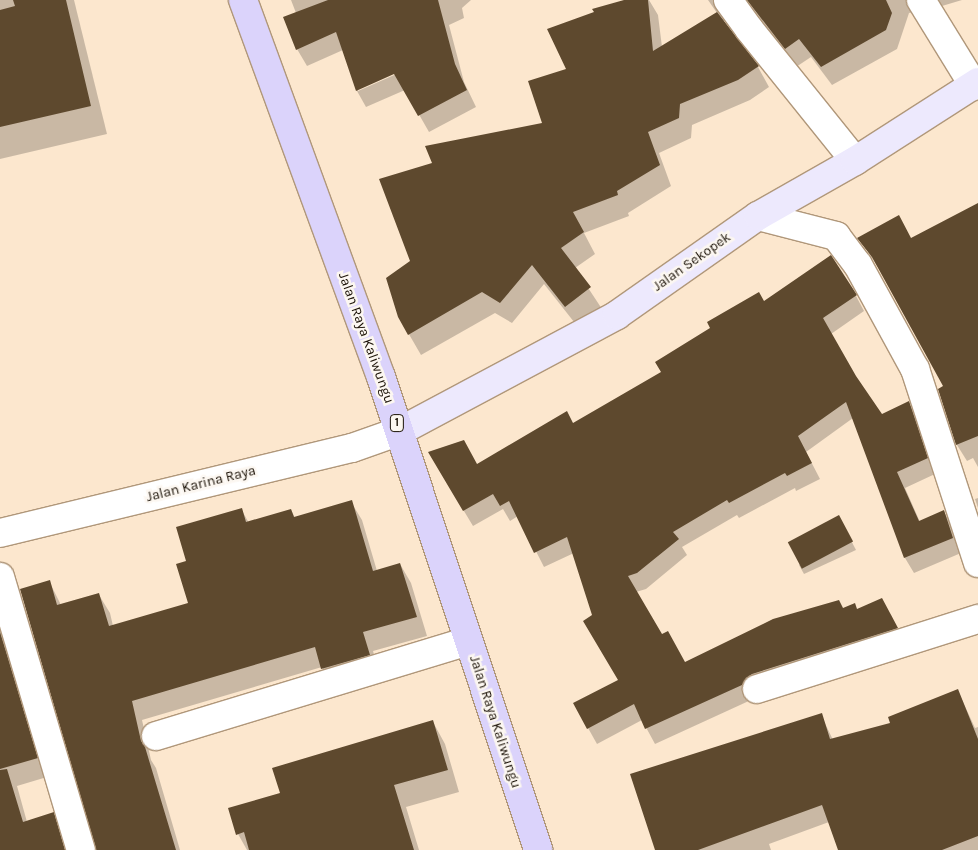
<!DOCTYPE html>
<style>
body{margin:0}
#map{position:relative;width:978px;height:850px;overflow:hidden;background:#fce7ce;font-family:Karla,sans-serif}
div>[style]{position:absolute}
.shadow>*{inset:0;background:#0003}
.building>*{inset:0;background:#5e492e;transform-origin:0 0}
.roads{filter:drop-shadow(1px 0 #b0977a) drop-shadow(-1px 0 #b0977a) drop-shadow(0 1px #b0977a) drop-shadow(0 -1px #b0977a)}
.street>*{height:28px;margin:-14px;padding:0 14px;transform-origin:14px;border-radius:14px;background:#fff}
.secondary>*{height:28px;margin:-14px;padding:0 14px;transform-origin:14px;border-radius:14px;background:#ede9fd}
.primary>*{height:28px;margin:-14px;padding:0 14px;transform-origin:14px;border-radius:14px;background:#dbd3fb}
span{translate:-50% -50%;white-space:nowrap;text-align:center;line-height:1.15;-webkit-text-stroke:5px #fcf7f1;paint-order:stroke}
.shield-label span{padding:1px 4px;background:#fcf7f1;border:1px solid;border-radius:4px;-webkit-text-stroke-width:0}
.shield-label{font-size:12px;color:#1b1207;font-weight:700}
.street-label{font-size:14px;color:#1b1207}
</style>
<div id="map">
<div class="shadow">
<i style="clip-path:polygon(0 0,74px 0,107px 134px,0 159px)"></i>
<i style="clip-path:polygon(evenodd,291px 0,471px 0,462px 8px,464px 18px,449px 25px,464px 82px,476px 107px,429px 132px,405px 90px,366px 107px,357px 91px,343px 50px,307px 66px,297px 49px,296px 13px,291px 0,400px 70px,401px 72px,358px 91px,358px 89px,400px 70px)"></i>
<i style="clip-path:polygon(628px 0,649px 0,658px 15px,662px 47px,717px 13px,708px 0,962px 0,942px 6px,932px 3px,918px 11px,909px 13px,897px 49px,832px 85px,811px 57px,796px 67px,753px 9px,746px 4px,724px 13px,724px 23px,758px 67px,769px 87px,750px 100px,692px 125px,691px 138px,659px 153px,671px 186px,628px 213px,629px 216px,584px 233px,595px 254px,575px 268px,602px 309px,578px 327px,544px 284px,512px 323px,495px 313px,421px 355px,399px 317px,434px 164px,544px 124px,568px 70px)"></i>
<i style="clip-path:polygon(859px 238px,911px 239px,978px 342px,978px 467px,973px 458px,967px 461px,957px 445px,939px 389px,945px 387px,881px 272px)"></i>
<i style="clip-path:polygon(856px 296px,864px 311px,831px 334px,856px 377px,881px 415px,909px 403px,917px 418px,935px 474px,905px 488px,920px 522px,944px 512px,953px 527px,961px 553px,914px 573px,905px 558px,853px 418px,806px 452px,820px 479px,796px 491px,795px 488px,739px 518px,737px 515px,682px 547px,687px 555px,646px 589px,636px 592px,662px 636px,685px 663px,843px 609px,891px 615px,905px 644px,751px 700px,655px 744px,642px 720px,597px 744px,588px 728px,619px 681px,574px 553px,544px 567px,518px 516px,510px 521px,503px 509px,473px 526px,438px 468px,477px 465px,573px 424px,662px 373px,764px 302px)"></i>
<i style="clip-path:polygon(978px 498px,978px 508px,975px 499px)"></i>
<i style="clip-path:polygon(351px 502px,362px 520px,377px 571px,400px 564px,411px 583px,427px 636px,373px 651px,380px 674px,333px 688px,322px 667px,142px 720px,151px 760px,156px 768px,180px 850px,97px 850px,49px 581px,61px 605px,99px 595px,110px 613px,113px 626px,189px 604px,187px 562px,241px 509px,249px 523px,291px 510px,295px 518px)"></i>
<i style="clip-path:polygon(843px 525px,856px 550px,804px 574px,799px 565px)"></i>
<i style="clip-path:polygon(0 618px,47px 777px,17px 786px,27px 822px,53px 814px,64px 833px,69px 850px,0 850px)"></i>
<i style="clip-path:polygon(958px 691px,975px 728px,978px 727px,978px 850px,840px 850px,829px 822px,769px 844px,771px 850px,656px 850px,821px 715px,833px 740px,892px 724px)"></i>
<i style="clip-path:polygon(433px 722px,445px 744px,459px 792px,406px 807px,419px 850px,247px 850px,238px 834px,282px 794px)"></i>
</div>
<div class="building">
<i style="clip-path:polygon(13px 0,66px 0,91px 106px,0 127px,0 10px,15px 6px)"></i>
<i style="clip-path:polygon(328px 0,438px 0,455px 64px,467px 90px,418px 116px,394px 74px,356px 91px,336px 32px,296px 50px,283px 17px)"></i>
<i style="clip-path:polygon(624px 0,648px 0,653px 51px,717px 12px,759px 66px,738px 80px,680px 104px,679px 118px,648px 132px,660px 165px,617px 191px,618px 195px,573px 212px,584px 232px,561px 248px,591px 287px,565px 307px,532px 265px,500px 303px,482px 292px,408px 335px,398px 317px,386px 278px,410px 261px,379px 179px,432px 163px,425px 146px,542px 123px,528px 81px,566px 69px,547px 29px,594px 12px,592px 9px)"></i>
<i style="clip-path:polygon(747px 0,886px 0,892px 13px,886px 30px,821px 67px,799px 39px,785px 49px)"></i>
<i style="clip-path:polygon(978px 203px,978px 436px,956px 445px,938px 389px,943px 386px,872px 257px,857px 238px,899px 215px,911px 238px)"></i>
<i style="clip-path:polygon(831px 255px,857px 295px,823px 318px,856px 376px,882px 414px,909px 401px,928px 458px,897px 472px,919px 521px,944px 510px,953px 538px,904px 558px,846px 402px,798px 436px,812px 463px,787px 476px,785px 473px,729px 503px,727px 500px,673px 532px,679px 539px,637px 573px,628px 576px,662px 634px,668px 631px,685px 662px,773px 619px,839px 600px,843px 608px,855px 603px,857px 609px,882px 598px,898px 628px,752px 674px,746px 678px,742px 685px,645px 729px,634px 704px,587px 729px,573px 703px,618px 680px,583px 621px,592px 615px,567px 537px,534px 553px,509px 501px,500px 506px,493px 494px,463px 511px,428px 452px,464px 440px,477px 464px,567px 411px,573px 423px,661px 372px,655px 362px,710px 328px,707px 322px,759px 292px,764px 301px)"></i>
<i style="clip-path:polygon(352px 500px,373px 571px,400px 563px,417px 617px,363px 632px,370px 655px,321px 669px,315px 647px,132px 701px,141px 741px,145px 747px,176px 850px,96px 850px,20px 589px,50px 580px,57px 605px,99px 593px,109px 626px,188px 603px,176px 564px,186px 561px,176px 527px,242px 508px,246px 522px,291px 509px,294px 517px)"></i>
<i style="left:839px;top:515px;width:30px;height:58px;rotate:62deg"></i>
<i style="clip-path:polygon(0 632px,38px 758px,0 769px)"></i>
<i style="clip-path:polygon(958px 689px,978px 739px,978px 836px,942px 850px,838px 850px,822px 805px,698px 850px,655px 850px,630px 774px,822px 713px,830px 739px,890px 723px,888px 717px)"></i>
<i style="clip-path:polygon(433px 720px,448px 770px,394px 785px,414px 850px,249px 850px,244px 832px,236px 835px,228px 808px,280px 793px,272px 768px)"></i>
<i style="clip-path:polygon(7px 769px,23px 822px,54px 812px,65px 850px,0 850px,0 770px)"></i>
</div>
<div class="roads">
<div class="street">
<i style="left:728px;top:0;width:36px;rotate:54deg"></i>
<i style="left:749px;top:29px;width:169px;rotate:51.2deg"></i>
<i style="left:921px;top:0;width:101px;rotate:58.4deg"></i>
<i style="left:758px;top:216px;width:81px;rotate:14.4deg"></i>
<i style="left:836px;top:236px;width:36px;rotate:53deg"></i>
<i style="left:858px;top:265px;width:119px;rotate:61.3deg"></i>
<i style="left:915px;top:369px;width:204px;rotate:72deg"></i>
<i style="left:0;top:533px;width:362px;rotate:-13.6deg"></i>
<i style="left:352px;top:448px;width:51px;rotate:-19.5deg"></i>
<i style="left:0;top:577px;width:285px;rotate:73.5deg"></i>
<i style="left:757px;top:689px;width:232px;rotate:-17.6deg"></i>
<i style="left:156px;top:736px;width:326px;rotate:-16.9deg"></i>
</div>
<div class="secondary">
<i style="left:400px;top:431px;width:246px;rotate:-28.1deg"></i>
<i style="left:617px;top:315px;width:172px;rotate:-35.1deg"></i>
<i style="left:758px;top:216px;width:112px;rotate:-29.6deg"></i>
<i style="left:855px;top:161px;width:146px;rotate:-32.7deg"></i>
</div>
<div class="primary">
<i style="left:243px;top:0;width:401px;rotate:69.9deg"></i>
<i style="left:381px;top:377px;width:498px;rotate:71.6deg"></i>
</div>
</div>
<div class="shield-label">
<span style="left:397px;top:423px">1</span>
</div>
<div class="street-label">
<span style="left:692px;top:262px;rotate:-35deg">Jalan Sekopek</span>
<span style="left:366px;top:338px;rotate:70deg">Jalan Raya Kaliwungu</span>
<span style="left:201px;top:484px;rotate:-14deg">Jalan Karina Raya</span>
<span style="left:495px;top:722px;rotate:72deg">Jalan Raya Kaliwungu</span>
</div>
</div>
